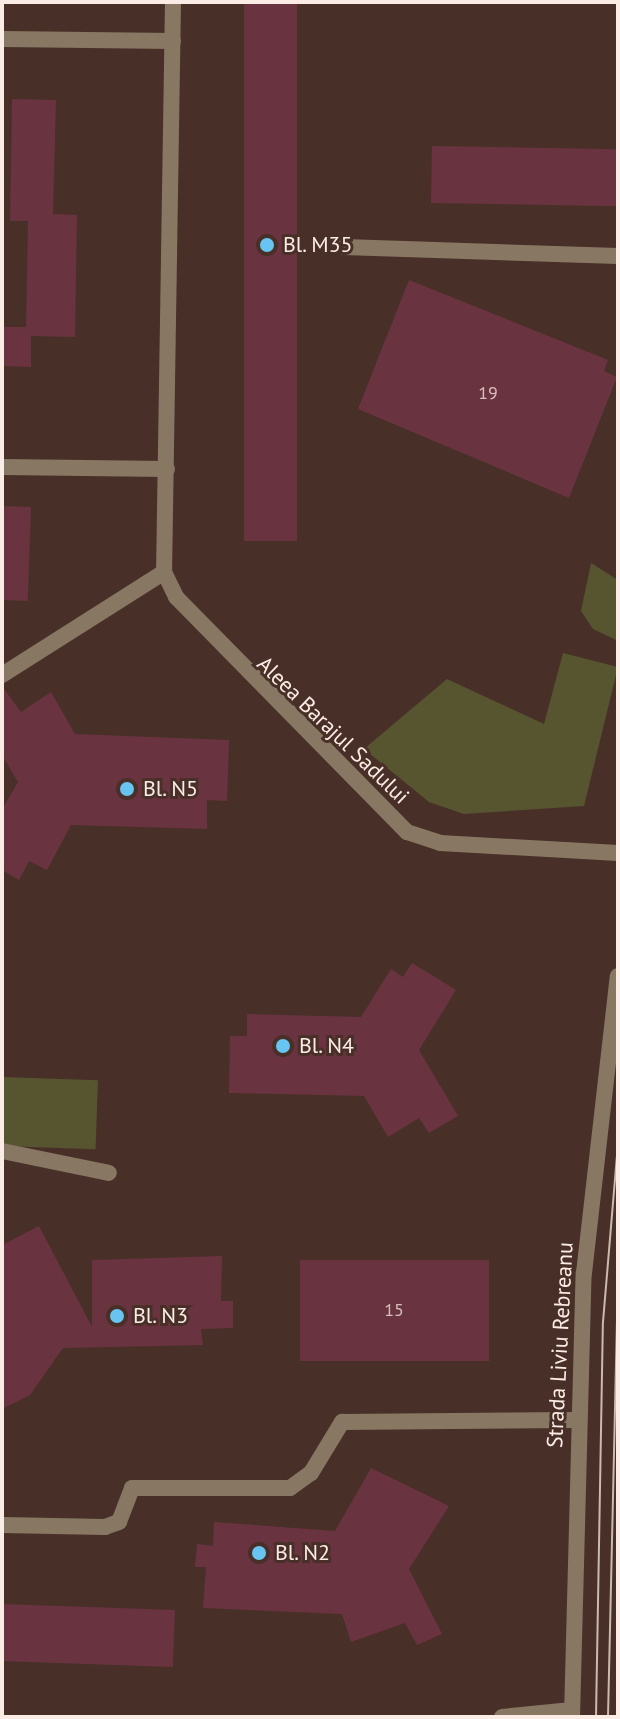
<!DOCTYPE html>
<style>
body{margin:0}
#map{position:relative;width:620px;height:1719px;overflow:hidden;background:#483028;font-family:"PT Sans",sans-serif}
div>[style]{position:absolute}
.green>*{inset:0;background:#56552f;transform-origin:0 0}
.building>*{inset:0;background:#6a3340;transform-origin:0 0}
.service>*{height:16px;margin:-8px;padding:0 8px;transform-origin:8px;border-radius:8px;background:#887863}
.minor>*{height:16px;margin:-8px;padding:0 8px;transform-origin:8px;border-radius:8px;background:#887863}
.tertiary>*{height:16px;margin:-8px;padding:0 8px;transform-origin:8px;border-radius:8px;background:#887863}
.tram>*{height:2px;margin:-1px;padding:0 1px;transform-origin:1px;border-radius:1px;background:#cbb9b2}
.dots>*{width:22px;height:22px;translate:-50% -50%;box-sizing:border-box;border:4px solid #483028;border-radius:50%}
span{translate:-50% -50%;white-space:nowrap;text-align:center;line-height:1.15;-webkit-text-stroke:6px #483028;paint-order:stroke}
.number-label{font-size:18px;color:#d8bebc}
.number-label span{-webkit-text-stroke-width:0}
.poi-label{font-size:22px;color:#fcece6}
.left{translate:0 -50%;text-align:left}
.street-label{font-size:22px;color:#fcece6}
.frame{position:absolute;inset:0;border:4px solid #fcece6;pointer-events:none}
</style>
<div id="map">
<div class="green">
<i style="clip-path:polygon(591px 563px,618px 580px,618px 641px,593px 629px,581px 611px)"></i>
<i style="clip-path:polygon(563px 653px,618px 667px,584px 806px,464px 814px,429px 802px,364px 749px,447px 679px,544px 724px)"></i>
<i style="left:3px;top:1077px;width:95px;height:69px;rotate:2deg"></i>
</div>
<div class="building">
<i style="left:244px;top:2px;width:53px;height:539px"></i>
<i style="clip-path:polygon(12px 99px,56px 100px,53px 214px,77px 215px,75px 337px,31px 336px,31px 367px,2px 366px,2px 327px,26px 327px,28px 221px,10px 221px)"></i>
<i style="left:432px;top:146px;width:186px;height:57px;rotate:1deg"></i>
<i style="clip-path:polygon(409px 280px,608px 360px,604px 371px,617px 377px,569px 498px,358px 409px)"></i>
<i style="left:2px;top:506px;width:29px;height:94px;rotate:2deg"></i>
<i style="clip-path:polygon(2px 686px,21px 712px,51px 692px,75px 734px,229px 740px,227px 801px,207px 800px,207px 829px,71px 825px,47px 870px,29px 861px,19px 880px,2px 870px,2px 809px,18px 782px,2px 755px)"></i>
<i style="clip-path:polygon(412px 963px,456px 990px,419px 1050px,458px 1116px,429px 1133px,419px 1118px,388px 1137px,364px 1096px,229px 1093px,230px 1036px,247px 1036px,247px 1014px,361px 1017px,391px 969px,403px 977px)"></i>
<i style="clip-path:polygon(39px 1226px,92px 1327px,92px 1260px,222px 1256px,221px 1301px,233px 1301px,233px 1328px,201px 1329px,203px 1345px,63px 1348px,30px 1395px,2px 1409px,2px 1245px)"></i>
<i style="left:300px;top:1260px;width:189px;height:101px"></i>
<i style="clip-path:polygon(371px 1468px,449px 1506px,409px 1569px,442px 1634px,417px 1645px,405px 1623px,351px 1642px,342px 1614px,203px 1608px,206px 1567px,195px 1567px,197px 1544px,213px 1546px,214px 1522px,335px 1531px)"></i>
<i style="left:2px;top:1604px;width:173px;height:57px;rotate:2deg"></i>
</div>
<div class="service">
<i style="left:2px;top:1151px;width:109px;rotate:11.6deg"></i>
</div>
<div class="minor">
<i style="left:173px;top:2px;width:570px;rotate:90.9deg"></i>
<i style="left:164px;top:572px;width:28px;rotate:64deg"></i>
<i style="left:176px;top:597px;width:330px;rotate:45.5deg"></i>
<i style="left:407px;top:832px;width:35px;rotate:18deg"></i>
<i style="left:440px;top:843px;width:178px;rotate:3.2deg"></i>
<i style="left:2px;top:39px;width:171px;rotate:0.7deg"></i>
<i style="left:344px;top:247px;width:274px;rotate:1.9deg"></i>
<i style="left:2px;top:467px;width:165px;rotate:0.7deg"></i>
<i style="left:2px;top:675px;width:192px;rotate:-32.4deg"></i>
<i style="left:2px;top:1525px;width:103px;rotate:1.1deg"></i>
<i style="left:105px;top:1527px;width:15px;rotate:-20deg"></i>
<i style="left:119px;top:1522px;width:36px;rotate:-69deg"></i>
<i style="left:132px;top:1488px;width:158px"></i>
<i style="left:290px;top:1488px;width:26px;rotate:-36deg"></i>
<i style="left:311px;top:1473px;width:60px;rotate:-58.7deg"></i>
<i style="left:342px;top:1422px;width:236px;rotate:-0.5deg"></i>
<i style="left:502px;top:1717px;width:70px;rotate:-5.7deg"></i>
</div>
<div class="tertiary">
<i style="left:572px;top:1717px;width:444px;rotate:-88.5deg"></i>
<i style="left:584px;top:1273px;width:299px;rotate:-83.5deg"></i>
</div>
<div class="tram">
<i style="left:596px;top:1717px;width:395px;rotate:-89deg"></i>
<i style="left:603px;top:1322px;width:181px;rotate:-85.2deg"></i>
<i style="left:608px;top:1717px;width:436px;rotate:-88.7deg"></i>
</div>
<div class="dots">
<i style="left:267px;top:245px;background:#68c4f0"></i>
<i style="left:127px;top:789px;background:#68c4f0"></i>
<i style="left:283px;top:1046px;background:#68c4f0"></i>
<i style="left:117px;top:1316px;background:#68c4f0"></i>
<i style="left:259px;top:1553px;background:#68c4f0"></i>
</div>
<div class="number-label">
<span style="left:488px;top:393px">19</span>
<span style="left:394px;top:1310px">15</span>
</div>
<div class="poi-label">
<span class="left" style="left:283px;top:245px">Bl. M35</span>
<span class="left" style="left:143px;top:789px">Bl. N5</span>
<span class="left" style="left:299px;top:1046px">Bl. N4</span>
<span class="left" style="left:133px;top:1316px">Bl. N3</span>
<span class="left" style="left:275px;top:1553px">Bl. N2</span>
</div>
<div class="street-label">
<span style="left:333px;top:730px;rotate:44deg">Aleea Barajul Sadului</span>
<span style="left:560px;top:1345px;rotate:-87deg">Strada Liviu Rebreanu</span>
</div>
<div class="frame"></div>
</div>
